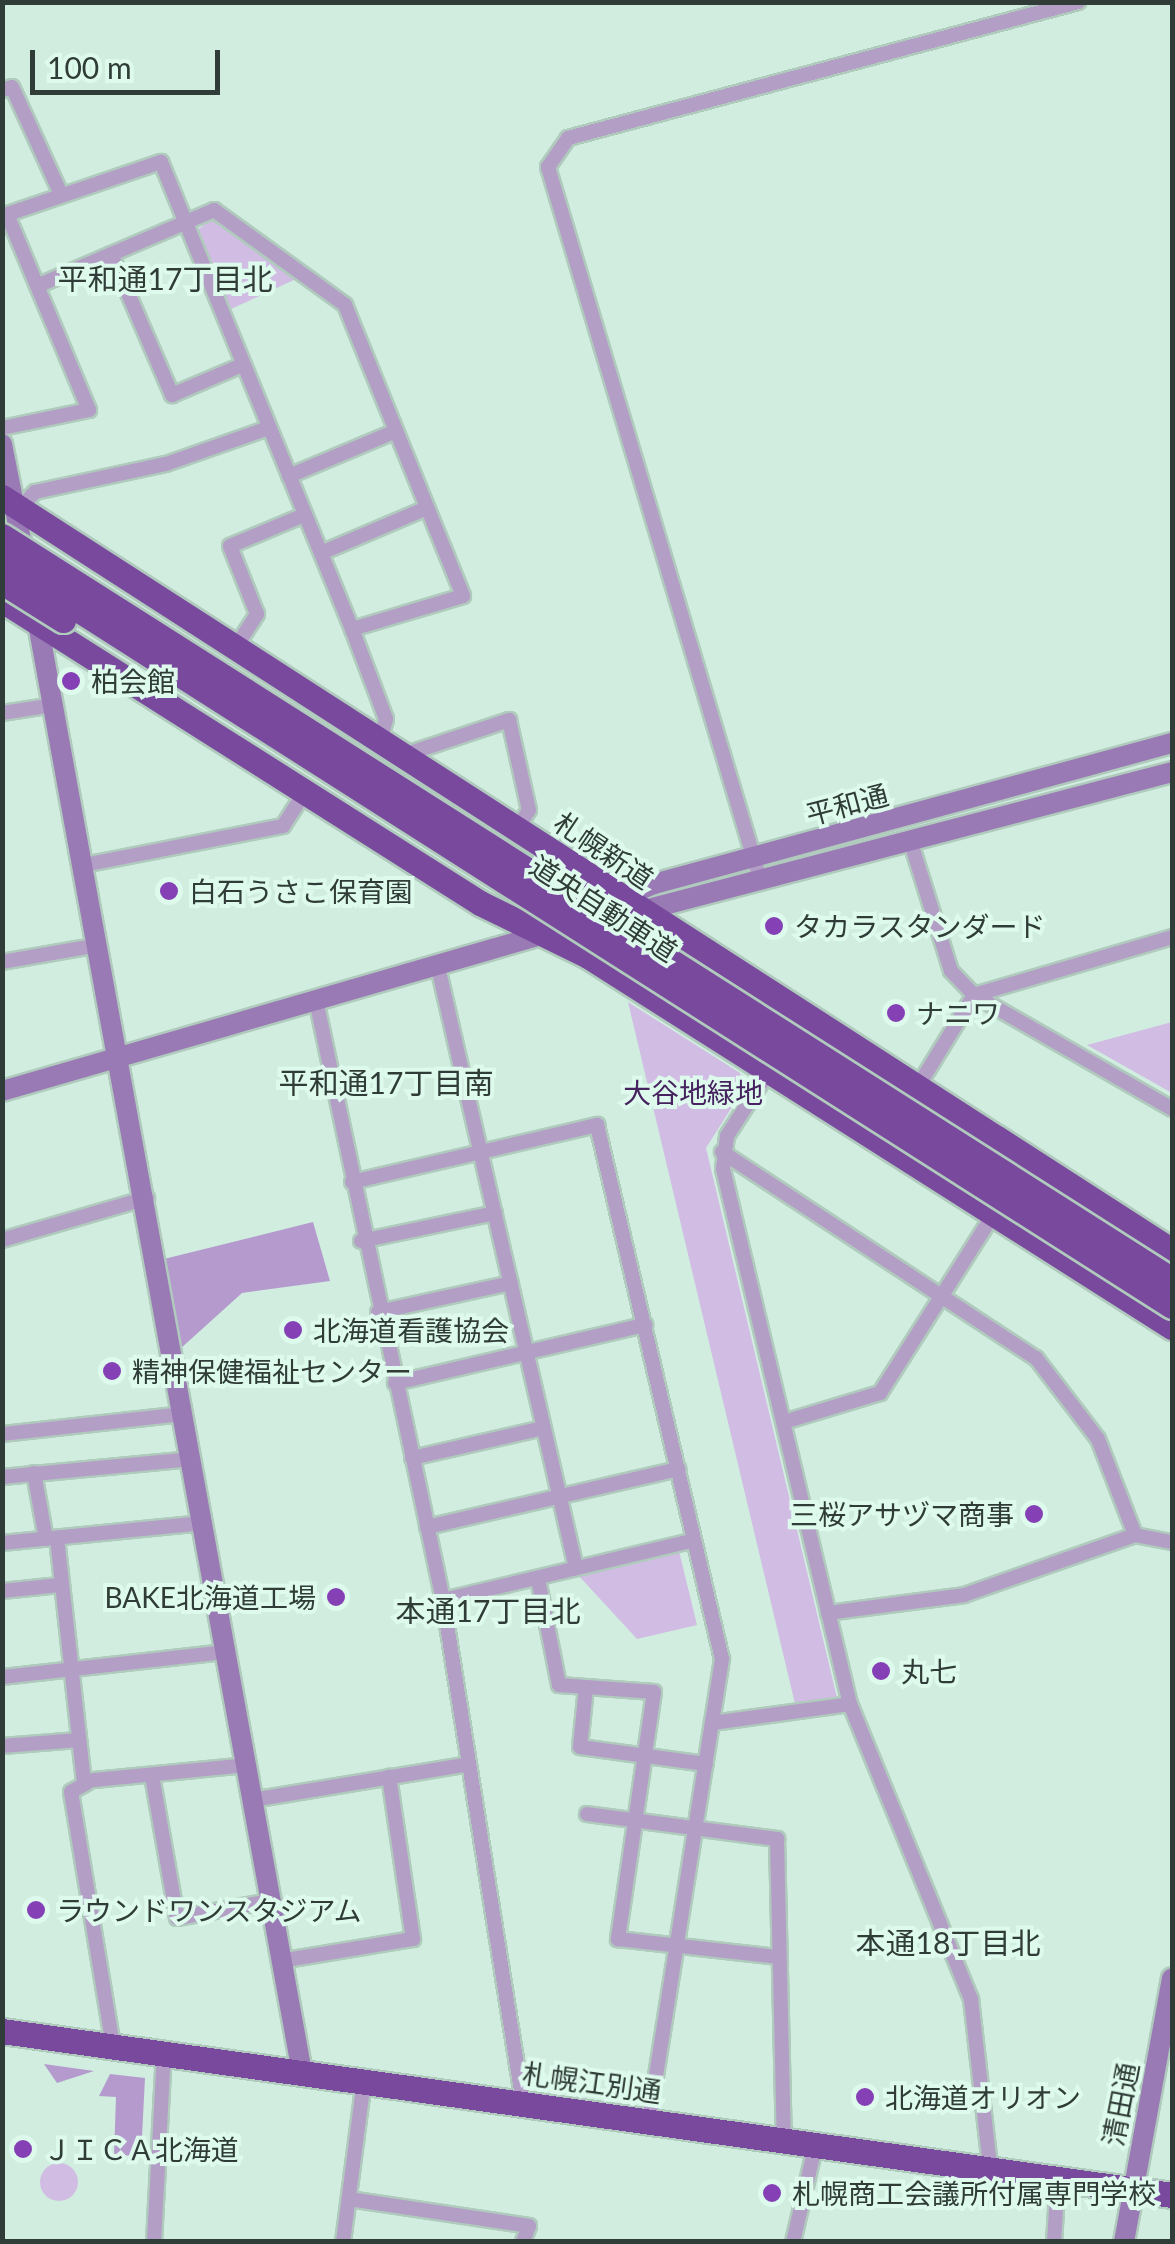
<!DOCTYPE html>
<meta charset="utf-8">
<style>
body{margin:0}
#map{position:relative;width:1175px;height:2244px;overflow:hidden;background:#d0eddf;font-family:Lato,"Noto Sans JP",sans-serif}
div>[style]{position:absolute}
.green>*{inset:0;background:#d1bde3}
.round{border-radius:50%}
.forest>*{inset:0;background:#b59bcd}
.roads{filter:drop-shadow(2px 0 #b0cabd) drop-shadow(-2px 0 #b0cabd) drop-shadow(0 2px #b0cabd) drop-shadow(0 -2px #b0cabd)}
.street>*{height:14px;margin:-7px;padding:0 7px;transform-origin:7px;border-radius:7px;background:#b39ec6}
.secondary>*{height:20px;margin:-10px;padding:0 10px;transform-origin:10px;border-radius:10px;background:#9a7ab5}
.highway>*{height:25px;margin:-12.5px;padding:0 12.5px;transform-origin:12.5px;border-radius:12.5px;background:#78499d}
.bridges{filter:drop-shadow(2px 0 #b0cabd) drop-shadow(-2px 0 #b0cabd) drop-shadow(0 2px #b0cabd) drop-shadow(0 -2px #b0cabd)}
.highway-bridge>*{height:25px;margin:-12.5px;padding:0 12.5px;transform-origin:12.5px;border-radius:12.5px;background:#78499d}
.dots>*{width:28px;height:28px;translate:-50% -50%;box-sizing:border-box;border:5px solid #ddfaed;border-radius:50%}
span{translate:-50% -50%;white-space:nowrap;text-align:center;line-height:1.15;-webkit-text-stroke:8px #ddfaed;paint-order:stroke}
.poi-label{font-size:28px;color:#303c37}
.left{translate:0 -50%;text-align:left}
.right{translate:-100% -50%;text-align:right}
.street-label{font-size:28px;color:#303c37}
.park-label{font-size:28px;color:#46225f}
.neighbourhood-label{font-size:30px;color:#303c37}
.frame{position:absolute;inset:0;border:5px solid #303c37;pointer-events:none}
.scale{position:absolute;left:30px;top:50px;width:190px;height:45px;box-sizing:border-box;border:5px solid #303c37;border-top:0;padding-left:12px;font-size:30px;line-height:35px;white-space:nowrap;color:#303c37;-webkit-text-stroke:8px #ddfaed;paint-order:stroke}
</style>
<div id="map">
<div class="green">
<i style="clip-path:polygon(213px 218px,296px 279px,229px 310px,196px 231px)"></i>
<i style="clip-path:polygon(628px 1002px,740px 1073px,744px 1088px,706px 1148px,838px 1702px,796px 1708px)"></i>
<i style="clip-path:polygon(1172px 1022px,1172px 1093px,1087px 1045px)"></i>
<i style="clip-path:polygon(679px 1551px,697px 1625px,637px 1639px,578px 1575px)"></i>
<i class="round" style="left:40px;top:2163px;width:38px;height:38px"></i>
</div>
<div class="forest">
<i style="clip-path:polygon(313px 1222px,330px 1281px,242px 1293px,180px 1349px,164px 1259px)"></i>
<i style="clip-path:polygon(44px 2064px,94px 2071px,57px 2083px)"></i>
<i style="clip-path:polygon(110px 2074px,145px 2078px,141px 2156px,114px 2155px,116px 2097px,99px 2096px)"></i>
</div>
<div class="roads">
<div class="street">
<i style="left:2px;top:90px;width:10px;rotate:-17deg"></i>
<i style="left:12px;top:87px;width:118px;rotate:65.4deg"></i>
<i style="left:2px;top:216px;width:168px;rotate:-18.8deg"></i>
<i style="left:161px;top:162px;width:505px;rotate:67.76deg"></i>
<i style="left:352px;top:629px;width:96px;rotate:69.3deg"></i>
<i style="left:386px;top:719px;width:20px;rotate:105deg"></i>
<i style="left:111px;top:254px;width:154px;rotate:66.6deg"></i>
<i style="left:172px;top:395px;width:76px;rotate:-23.2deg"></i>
<i style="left:37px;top:286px;width:193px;rotate:-23.2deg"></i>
<i style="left:214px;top:210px;width:162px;rotate:35.9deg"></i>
<i style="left:345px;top:305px;width:314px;rotate:67.9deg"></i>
<i style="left:463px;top:596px;width:116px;rotate:163.4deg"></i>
<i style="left:2px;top:428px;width:89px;rotate:-11.7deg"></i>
<i style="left:89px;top:410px;width:212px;rotate:-112.7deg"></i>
<i style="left:289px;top:476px;width:116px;rotate:-22.8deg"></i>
<i style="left:20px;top:508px;width:22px;rotate:-47deg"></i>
<i style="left:35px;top:492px;width:134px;rotate:-12.1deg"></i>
<i style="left:166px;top:464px;width:109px;rotate:-19.3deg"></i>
<i style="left:321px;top:553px;width:115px;rotate:-23deg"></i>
<i style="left:237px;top:645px;width:37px;rotate:-57deg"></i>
<i style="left:257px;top:614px;width:73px;rotate:-111.7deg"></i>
<i style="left:230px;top:546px;width:80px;rotate:-22.7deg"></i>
<i style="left:2px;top:713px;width:53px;rotate:-8.7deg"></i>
<i style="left:407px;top:754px;width:108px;rotate:-18.4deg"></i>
<i style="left:509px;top:720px;width:92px;rotate:77.5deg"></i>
<i style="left:529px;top:810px;width:20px;rotate:123deg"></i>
<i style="left:910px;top:840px;width:137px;rotate:72.6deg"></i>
<i style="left:951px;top:971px;width:33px;rotate:46deg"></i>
<i style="left:974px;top:995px;width:228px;rotate:29.9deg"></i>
<i style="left:84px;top:865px;width:203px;rotate:-11.1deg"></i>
<i style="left:283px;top:826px;width:40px;rotate:-57.1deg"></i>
<i style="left:760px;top:879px;width:743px;rotate:-106.58deg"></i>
<i style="left:548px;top:167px;width:35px;rotate:-55deg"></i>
<i style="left:568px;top:138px;width:528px;rotate:-14.93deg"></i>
<i style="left:2px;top:962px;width:98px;rotate:-9.9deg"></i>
<i style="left:438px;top:967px;width:617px;rotate:77.07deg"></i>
<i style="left:316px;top:1000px;width:613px;rotate:78.05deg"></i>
<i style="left:443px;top:1600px;width:509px;rotate:80.96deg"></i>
<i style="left:769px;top:1071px;width:77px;rotate:122.9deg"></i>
<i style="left:727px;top:1136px;width:33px;rotate:97deg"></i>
<i style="left:723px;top:1169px;width:550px;rotate:76.65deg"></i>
<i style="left:850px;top:1704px;width:319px;rotate:67.7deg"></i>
<i style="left:971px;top:1999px;width:169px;rotate:83.5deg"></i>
<i style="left:917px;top:1088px;width:109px;rotate:-58.5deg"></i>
<i style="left:974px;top:995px;width:206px;rotate:-16.3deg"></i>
<i style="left:722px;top:1152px;width:376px;rotate:33.3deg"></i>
<i style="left:1036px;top:1358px;width:102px;rotate:52.6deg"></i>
<i style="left:1098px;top:1439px;width:103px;rotate:68.9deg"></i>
<i style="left:352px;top:1182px;width:252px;rotate:-13.1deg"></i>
<i style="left:597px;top:1125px;width:548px;rotate:76.83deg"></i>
<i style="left:722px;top:1659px;width:467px;rotate:99deg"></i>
<i style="left:2px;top:1240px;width:151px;rotate:-16.2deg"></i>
<i style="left:361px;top:1241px;width:137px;rotate:-11.8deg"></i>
<i style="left:378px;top:1312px;width:136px;rotate:-12.3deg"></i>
<i style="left:395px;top:1383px;width:257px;rotate:-13.1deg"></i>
<i style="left:784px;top:1422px;width:100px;rotate:-16.8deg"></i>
<i style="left:880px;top:1393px;width:211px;rotate:-57.6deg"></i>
<i style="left:2px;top:1434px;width:183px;rotate:-6.3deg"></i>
<i style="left:412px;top:1458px;width:134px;rotate:-12.9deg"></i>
<i style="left:34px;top:1473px;width:67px;rotate:79.7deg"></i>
<i style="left:2px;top:1477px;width:191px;rotate:-5.4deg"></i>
<i style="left:427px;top:1527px;width:258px;rotate:-13deg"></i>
<i style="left:57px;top:1538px;width:244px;rotate:83.7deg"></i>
<i style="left:84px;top:1781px;width:163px;rotate:-5.6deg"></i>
<i style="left:2px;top:1543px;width:202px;rotate:-5.7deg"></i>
<i style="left:538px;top:1579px;width:108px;rotate:78.8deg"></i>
<i style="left:559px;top:1685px;width:95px;rotate:4.2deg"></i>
<i style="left:654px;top:1692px;width:250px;rotate:98.3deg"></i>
<i style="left:618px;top:1939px;width:162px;rotate:6.4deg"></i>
<i style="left:2px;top:1591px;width:58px;rotate:-5.9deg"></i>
<i style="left:443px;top:1600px;width:258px;rotate:-13.4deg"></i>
<i style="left:828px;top:1613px;width:137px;rotate:-7.5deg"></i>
<i style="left:964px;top:1595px;width:181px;rotate:-19.3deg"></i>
<i style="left:1135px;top:1535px;width:38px;rotate:11deg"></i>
<i style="left:2px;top:1677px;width:225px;rotate:-6.4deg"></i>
<i style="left:586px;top:1687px;width:60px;rotate:95.7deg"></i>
<i style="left:580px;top:1747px;width:127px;rotate:7.7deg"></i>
<i style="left:712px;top:1723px;width:139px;rotate:-7.8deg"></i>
<i style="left:2px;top:1746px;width:77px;rotate:-4.5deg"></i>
<i style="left:152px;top:1776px;width:144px;rotate:80deg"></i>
<i style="left:177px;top:1918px;width:95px;rotate:-10.4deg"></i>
<i style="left:87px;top:1783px;width:18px;rotate:151deg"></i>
<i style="left:71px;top:1792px;width:258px;rotate:80.6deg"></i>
<i style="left:252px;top:1800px;width:220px;rotate:-9.4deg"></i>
<i style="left:587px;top:1814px;width:192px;rotate:7.5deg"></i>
<i style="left:777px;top:1839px;width:299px;rotate:88.7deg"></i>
<i style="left:280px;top:1961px;width:135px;rotate:-9.4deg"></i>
<i style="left:413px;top:1939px;width:164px;rotate:-98.4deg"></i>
<i style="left:349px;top:2199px;width:182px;rotate:8.5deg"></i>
<i style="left:529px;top:2226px;width:17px;rotate:111deg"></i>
<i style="left:154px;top:2242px;width:188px;rotate:-87deg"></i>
<i style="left:343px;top:2242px;width:163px;rotate:-82.6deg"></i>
<i style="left:793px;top:2242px;width:102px;rotate:-76.9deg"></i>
<i style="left:1054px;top:2242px;width:63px;rotate:-86.4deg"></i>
</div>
<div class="secondary">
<i style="left:2px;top:444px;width:113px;rotate:78.8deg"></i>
<i style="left:36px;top:613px;width:1483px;rotate:79.67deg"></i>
<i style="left:580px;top:915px;width:80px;rotate:-22.7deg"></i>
<i style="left:654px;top:884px;width:537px;rotate:-15.23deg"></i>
<i style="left:599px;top:922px;width:592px;rotate:-14.67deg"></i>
<i style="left:2px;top:1091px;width:572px;rotate:-16.15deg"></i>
<i style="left:1124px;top:2242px;width:268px;rotate:-79.7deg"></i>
</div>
<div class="highway">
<i style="left:2px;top:497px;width:1392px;rotate:32.8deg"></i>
<i style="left:2px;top:600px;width:566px;rotate:32.37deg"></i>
<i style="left:480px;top:903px;width:120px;rotate:26.1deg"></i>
<i style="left:588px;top:956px;width:692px;rotate:32.43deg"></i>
<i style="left:2px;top:2031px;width:1181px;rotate:7.98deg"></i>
</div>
</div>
<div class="bridges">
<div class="highway-bridge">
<i style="left:2px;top:536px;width:1387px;rotate:32.45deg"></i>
<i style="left:2px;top:561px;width:1387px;rotate:32.49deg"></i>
<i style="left:2px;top:582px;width:72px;rotate:31.9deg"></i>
</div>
</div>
<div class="dots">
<i style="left:71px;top:681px;background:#8440b4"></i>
<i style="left:169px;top:891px;background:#8440b4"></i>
<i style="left:774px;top:926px;background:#8440b4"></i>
<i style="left:896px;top:1013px;background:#8440b4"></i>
<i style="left:293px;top:1330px;background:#8440b4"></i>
<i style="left:112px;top:1371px;background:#8440b4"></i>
<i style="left:1034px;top:1514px;background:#8440b4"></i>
<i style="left:336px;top:1597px;background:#8440b4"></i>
<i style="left:881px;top:1671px;background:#8440b4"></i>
<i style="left:36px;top:1910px;background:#8440b4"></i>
<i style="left:865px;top:2097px;background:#8440b4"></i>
<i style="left:23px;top:2149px;background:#8440b4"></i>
<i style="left:772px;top:2193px;background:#8440b4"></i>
</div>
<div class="poi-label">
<span class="left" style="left:91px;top:681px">柏会館</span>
<span class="left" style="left:189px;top:891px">白石うさこ保育園</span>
<span class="left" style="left:794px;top:926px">タカラスタンダード</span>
<span class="left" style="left:916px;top:1013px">ナニワ</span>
<span class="left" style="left:313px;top:1330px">北海道看護協会</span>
<span class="left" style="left:132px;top:1371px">精神保健福祉センター</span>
<span class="right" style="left:1014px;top:1514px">三桜アサヅマ商事</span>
<span class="right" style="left:316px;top:1597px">BAKE北海道工場</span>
<span class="left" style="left:901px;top:1671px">丸七</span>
<span class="left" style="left:56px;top:1910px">ラウンドワンスタジアム</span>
<span class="left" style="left:885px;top:2097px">北海道オリオン</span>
<span class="left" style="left:43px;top:2149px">ＪＩＣＡ北海道</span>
<span class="left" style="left:792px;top:2193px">札幌商工会議所付属専門学校</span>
</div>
<div class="street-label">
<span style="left:847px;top:804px;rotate:-15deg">平和通</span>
<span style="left:604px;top:850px;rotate:34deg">札幌新道</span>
<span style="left:604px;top:908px;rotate:33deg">道央自動車道</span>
<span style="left:592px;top:2082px;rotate:8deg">札幌江別通</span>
<span style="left:1120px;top:2104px;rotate:-79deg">清田通</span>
</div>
<div class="park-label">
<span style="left:693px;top:1092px">大谷地緑地</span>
</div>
<div class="neighbourhood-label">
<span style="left:165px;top:278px">平和通17丁目北</span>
<span style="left:386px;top:1082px">平和通17丁目南</span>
<span style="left:488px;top:1610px">本通17丁目北</span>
<span style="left:948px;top:1942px">本通18丁目北</span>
</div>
<div class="frame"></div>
<div class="scale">100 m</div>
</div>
